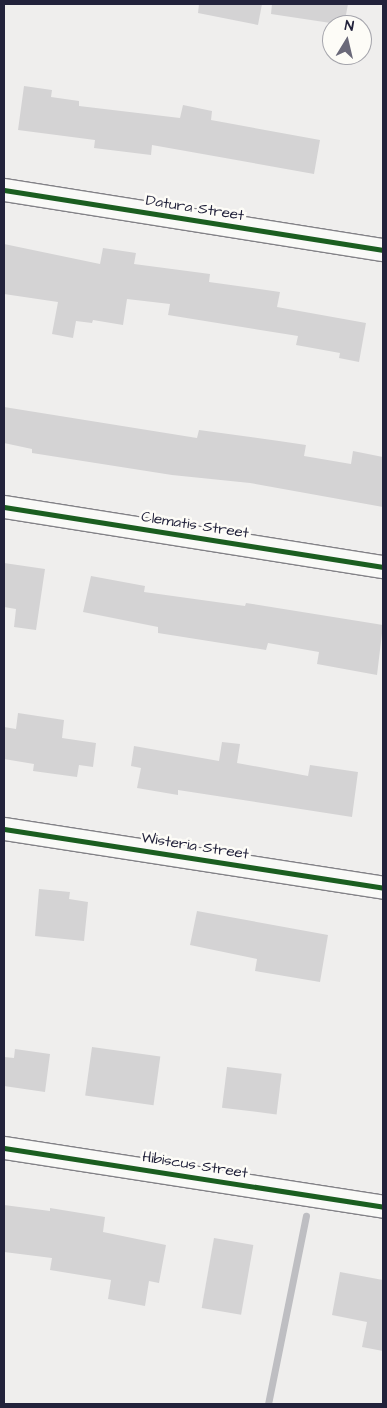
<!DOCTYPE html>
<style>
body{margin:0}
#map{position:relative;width:387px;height:1408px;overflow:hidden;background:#efeeed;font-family:"Architects Daughter",sans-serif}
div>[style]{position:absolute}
.stream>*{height:7px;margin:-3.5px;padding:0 3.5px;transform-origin:3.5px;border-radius:3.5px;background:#bebec2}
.building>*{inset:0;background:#d4d3d4;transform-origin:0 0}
.roads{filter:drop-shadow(1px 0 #838287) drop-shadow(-1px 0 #838287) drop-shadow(0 1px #838287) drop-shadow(0 -1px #838287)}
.minor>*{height:22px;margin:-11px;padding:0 11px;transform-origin:11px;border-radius:11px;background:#f9f9f7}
.cycleway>*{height:5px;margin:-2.5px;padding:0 2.5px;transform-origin:2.5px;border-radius:2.5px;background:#1b5e20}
span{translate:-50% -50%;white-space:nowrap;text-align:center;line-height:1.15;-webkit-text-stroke:5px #fdfcf7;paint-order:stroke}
.street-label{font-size:15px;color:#22223b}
.frame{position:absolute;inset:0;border:5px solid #22223b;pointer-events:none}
.north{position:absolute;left:322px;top:15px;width:50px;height:50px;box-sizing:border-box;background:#fdfcf7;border:1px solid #a5a5ac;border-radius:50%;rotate:9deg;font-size:14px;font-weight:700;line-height:20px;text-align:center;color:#22223b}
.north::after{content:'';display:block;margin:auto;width:18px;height:22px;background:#6a6979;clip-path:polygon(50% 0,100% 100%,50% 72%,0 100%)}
</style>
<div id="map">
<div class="stream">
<i style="left:268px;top:1404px;width:192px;rotate:-78.6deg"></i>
</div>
<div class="building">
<i style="clip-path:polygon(199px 4px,262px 4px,258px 25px,198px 13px)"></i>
<i style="clip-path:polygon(272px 4px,348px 4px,344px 25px,271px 14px)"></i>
<i style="clip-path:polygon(24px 86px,52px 90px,51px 97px,79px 101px,79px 106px,180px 118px,183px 105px,212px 111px,211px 120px,320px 140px,314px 174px,152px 145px,151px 155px,94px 148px,95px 140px,18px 130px)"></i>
<i style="clip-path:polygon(4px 244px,100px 264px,103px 248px,136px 253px,134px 264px,210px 274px,209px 282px,280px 292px,277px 307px,366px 323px,359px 362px,339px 358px,340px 353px,296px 345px,298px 336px,168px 315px,170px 304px,127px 299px,123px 325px,93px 320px,92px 323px,76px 321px,73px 338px,52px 334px,58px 302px,4px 294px)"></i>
<i style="clip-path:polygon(4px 407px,197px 438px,199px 430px,279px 441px,306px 445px,304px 456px,351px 464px,353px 451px,383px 457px,383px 507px,250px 483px,172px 475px,32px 453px,32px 449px,4px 443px)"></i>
<i style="clip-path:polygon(4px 563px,45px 569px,36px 630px,14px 627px,16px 609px,4px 607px)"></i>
<i style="clip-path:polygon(91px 576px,145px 586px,144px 592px,245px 606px,246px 603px,383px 625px,377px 675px,317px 664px,319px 652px,268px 643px,266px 650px,158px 633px,158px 627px,83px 612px)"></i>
<i style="clip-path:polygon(18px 713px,64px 720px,62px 738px,96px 743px,93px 767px,79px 765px,77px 777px,33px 771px,34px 764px,4px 759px,4px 727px,16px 729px)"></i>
<i style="clip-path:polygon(222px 742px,240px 744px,237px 763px,308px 776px,310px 765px,358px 772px,352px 817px,178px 790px,178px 795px,137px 788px,141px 768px,131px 766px,134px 746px,219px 761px)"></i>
<i style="clip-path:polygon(39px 889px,70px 892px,69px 899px,88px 902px,84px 941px,35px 936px)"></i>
<i style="clip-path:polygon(197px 911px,328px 935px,320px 982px,255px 971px,257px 959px,190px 945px)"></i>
<i style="left:92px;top:1047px;width:69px;height:49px;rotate:8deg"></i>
<i style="clip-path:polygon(15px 1049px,50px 1054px,45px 1092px,4px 1086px,4px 1057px,14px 1058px)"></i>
<i style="left:227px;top:1067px;width:55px;height:41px;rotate:7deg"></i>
<i style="clip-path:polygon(4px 1205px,50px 1211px,50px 1208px,105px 1217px,103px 1232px,166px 1245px,159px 1283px,149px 1281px,145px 1306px,108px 1299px,111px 1280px,50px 1270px,52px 1258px,4px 1252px)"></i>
<i style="left:214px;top:1238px;width:40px;height:71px;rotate:10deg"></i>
<i style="clip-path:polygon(340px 1272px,383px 1280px,383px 1351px,362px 1347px,367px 1322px,332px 1315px)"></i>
</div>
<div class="roads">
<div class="minor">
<i style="left:4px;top:190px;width:384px;rotate:9deg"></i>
<i style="left:4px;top:507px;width:384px;rotate:9deg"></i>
<i style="left:4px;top:829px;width:384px;rotate:8.8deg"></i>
<i style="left:4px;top:1148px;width:384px;rotate:8.8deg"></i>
</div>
</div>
<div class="cycleway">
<i style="left:4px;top:190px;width:384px;rotate:9deg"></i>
<i style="left:4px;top:507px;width:384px;rotate:9deg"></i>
<i style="left:4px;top:829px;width:384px;rotate:8.8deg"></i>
<i style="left:4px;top:1148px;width:384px;rotate:8.8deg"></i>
</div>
<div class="street-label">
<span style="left:195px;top:208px;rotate:9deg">Datura Street</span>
<span style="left:195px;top:525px;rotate:9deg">Clematis Street</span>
<span style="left:195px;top:846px;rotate:9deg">Wisteria Street</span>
<span style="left:195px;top:1165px;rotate:9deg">Hibiscus Street</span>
</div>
<div class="frame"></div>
<div class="north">N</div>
</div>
